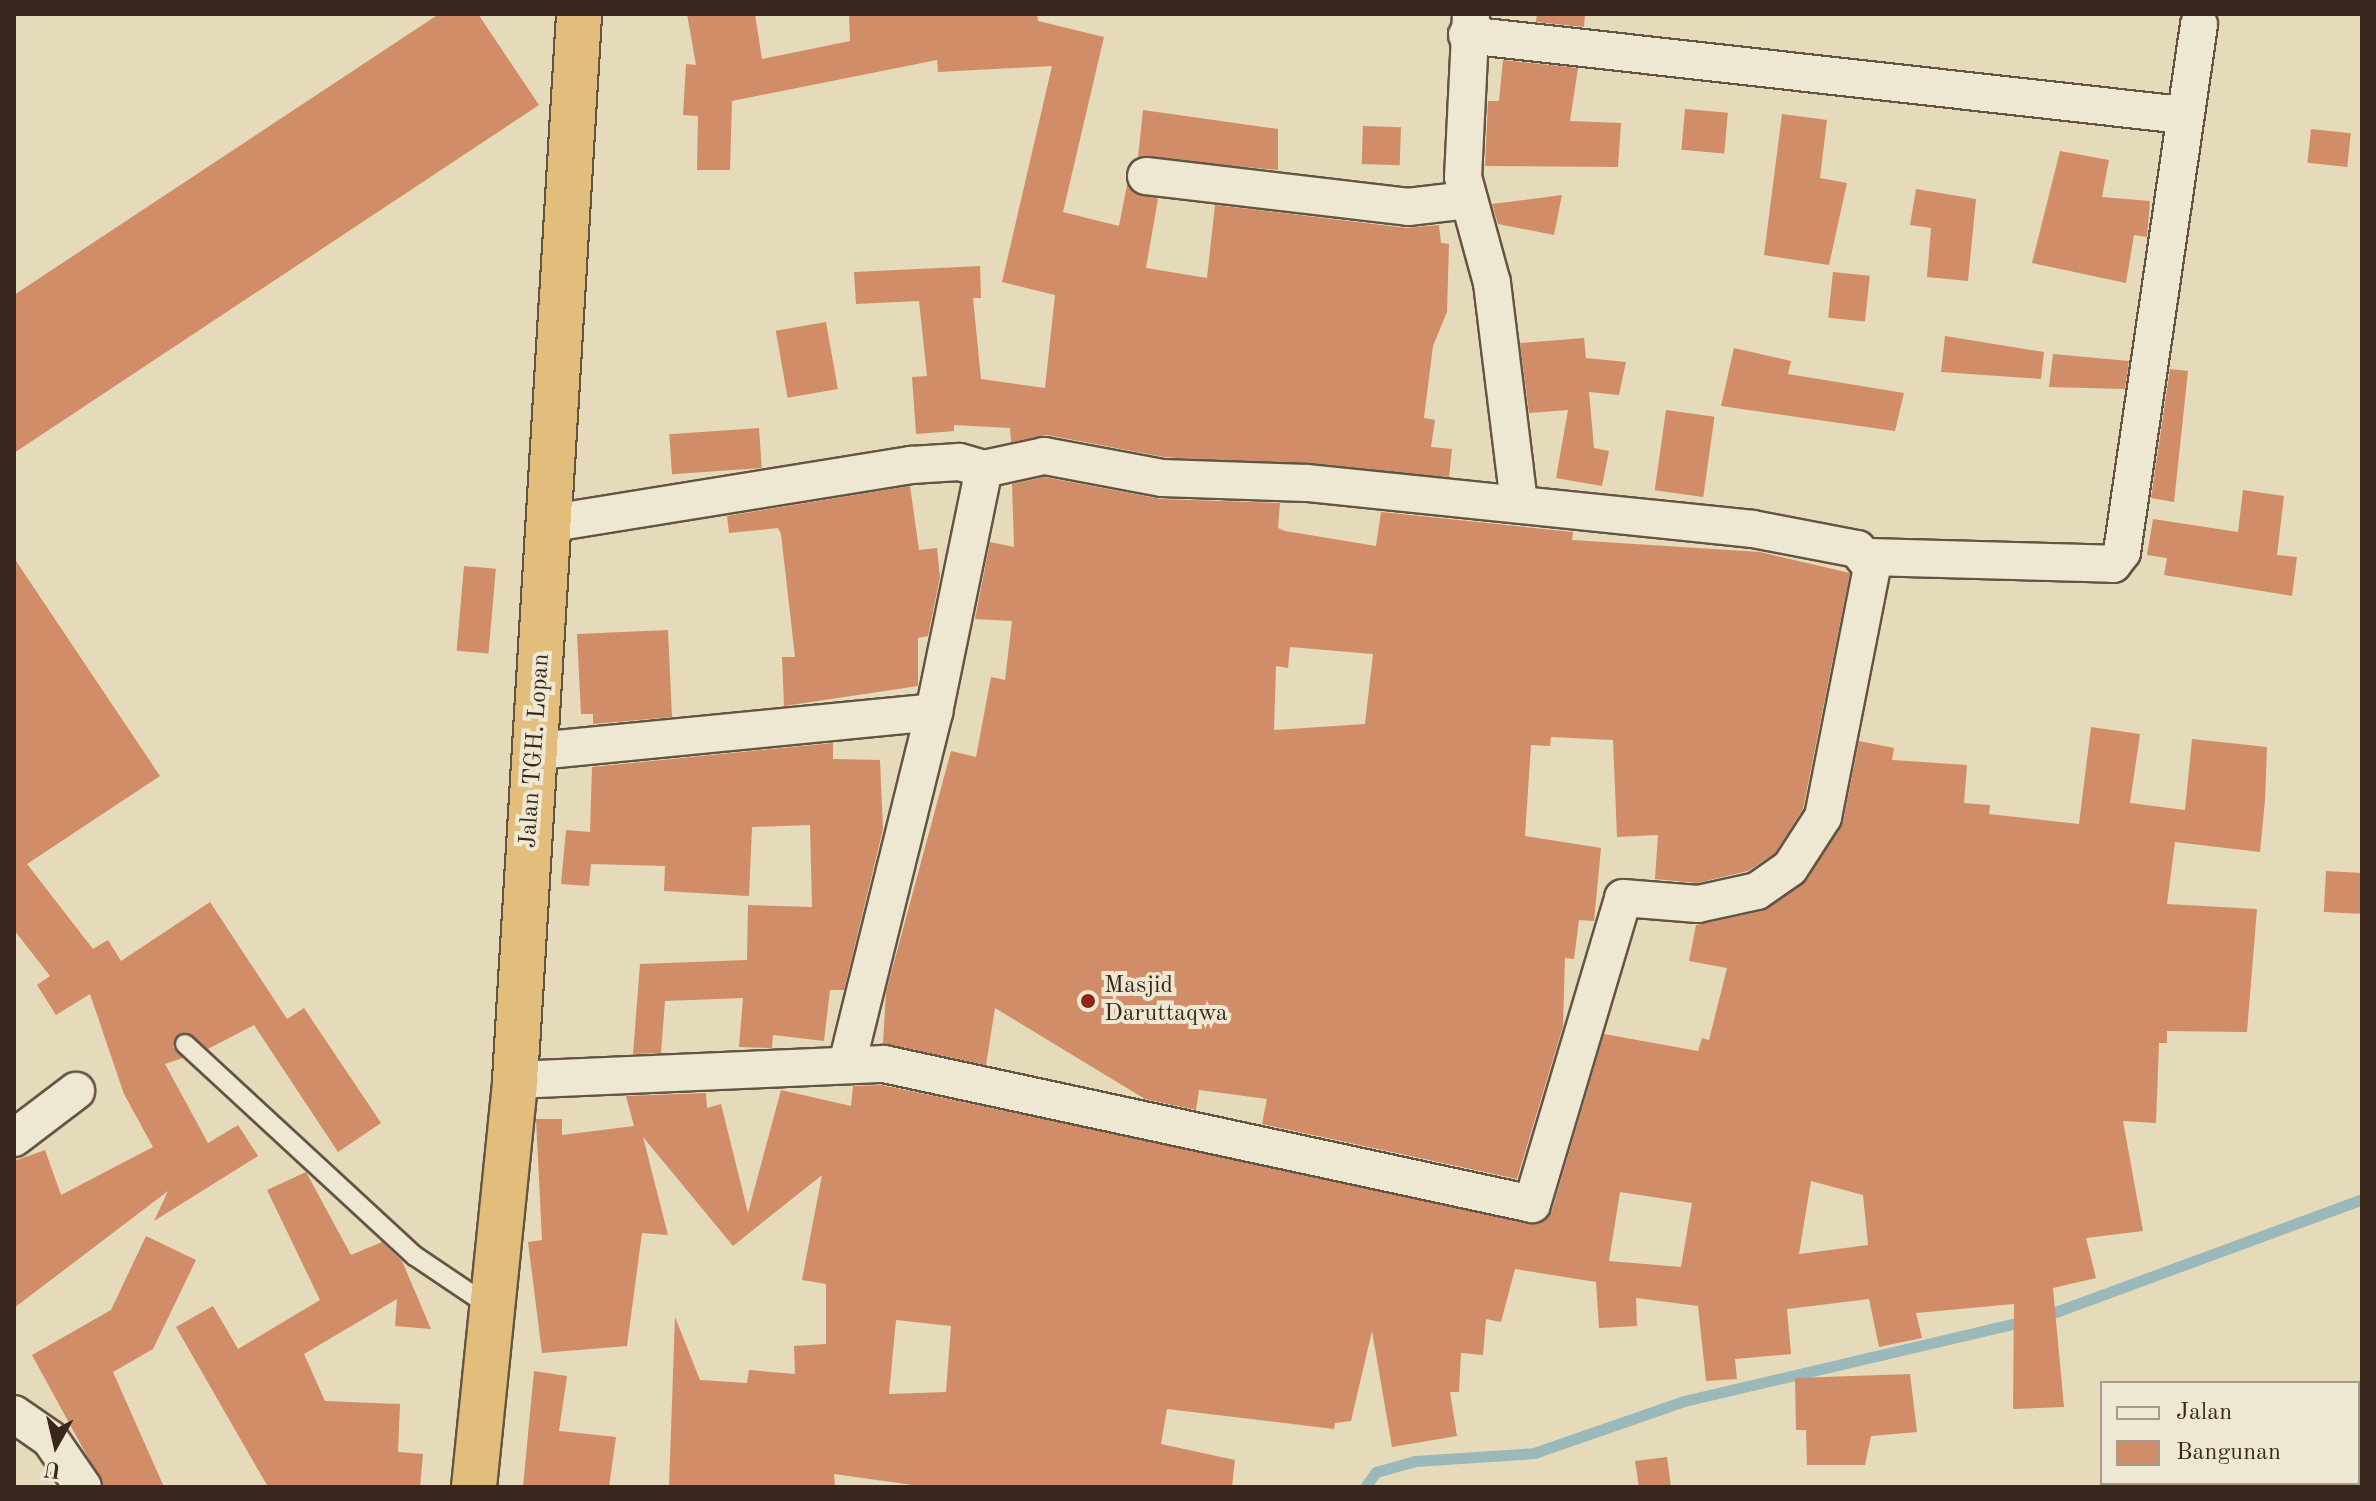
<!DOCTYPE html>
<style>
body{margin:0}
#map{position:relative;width:2376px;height:1501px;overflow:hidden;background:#e5dab9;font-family:"Old Standard TT",serif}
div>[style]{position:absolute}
.stream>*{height:11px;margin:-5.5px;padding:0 5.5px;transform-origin:5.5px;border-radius:5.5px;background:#9bb8bb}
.building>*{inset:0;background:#d18d68;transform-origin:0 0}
.roads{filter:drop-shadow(2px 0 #645444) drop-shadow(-2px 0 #645444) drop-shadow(0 2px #645444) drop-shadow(0 -2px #645444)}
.lane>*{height:18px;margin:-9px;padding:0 9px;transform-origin:9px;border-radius:9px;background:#eee7d2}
.street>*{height:36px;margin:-18px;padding:0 18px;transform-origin:18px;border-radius:18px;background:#eee7d2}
.highway>*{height:44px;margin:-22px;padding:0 22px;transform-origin:22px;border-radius:22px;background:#e2bd7c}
.dots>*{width:22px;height:22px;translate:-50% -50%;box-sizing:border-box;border:4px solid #eee7d2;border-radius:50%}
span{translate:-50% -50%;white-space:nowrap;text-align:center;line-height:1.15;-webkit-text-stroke:8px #eee7d2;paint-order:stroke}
.street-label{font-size:24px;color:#39271d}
.poi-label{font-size:24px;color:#39271d}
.left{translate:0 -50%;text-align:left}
.frame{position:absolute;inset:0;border:16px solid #39271d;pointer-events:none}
.legend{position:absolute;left:2100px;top:1381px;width:260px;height:104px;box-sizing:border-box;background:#eee7d2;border:2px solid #a69a8a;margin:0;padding:10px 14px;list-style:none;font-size:24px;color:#39271d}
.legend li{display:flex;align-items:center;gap:16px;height:40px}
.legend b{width:40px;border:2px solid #a69a8a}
.north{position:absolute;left:16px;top:1405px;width:80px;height:80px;-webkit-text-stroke:6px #eee7d2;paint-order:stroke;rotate:188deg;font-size:22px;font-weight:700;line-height:32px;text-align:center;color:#39271d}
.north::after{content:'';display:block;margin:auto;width:28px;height:36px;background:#39271d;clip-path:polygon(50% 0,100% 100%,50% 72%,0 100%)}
</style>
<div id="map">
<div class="stream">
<i style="left:2042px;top:1317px;width:341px;rotate:-20.2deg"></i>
<i style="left:1365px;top:1487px;width:19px;rotate:-54deg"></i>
<i style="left:1376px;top:1472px;width:41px;rotate:-15.8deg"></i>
<i style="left:1415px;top:1461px;width:119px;rotate:-3.8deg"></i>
<i style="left:1534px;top:1453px;width:159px;rotate:-19.1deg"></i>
<i style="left:1684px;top:1401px;width:350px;rotate:-13.2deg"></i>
</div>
<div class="building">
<i style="clip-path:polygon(439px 14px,478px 14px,539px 105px,14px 453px,14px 295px)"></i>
<i style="clip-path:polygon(687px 14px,755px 14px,762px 59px,850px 41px,849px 14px,1037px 14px,1038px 21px,1104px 37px,1063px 212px,1119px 226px,1127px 185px,1158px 199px,1146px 268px,1207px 278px,1215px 205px,1406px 228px,1439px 225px,1441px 243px,1449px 244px,1447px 312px,1433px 346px,1424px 418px,1435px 420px,1431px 447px,1452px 449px,1449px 477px,1164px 457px,1047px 435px,1011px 442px,1010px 428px,954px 425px,954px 431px,916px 434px,912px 377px,927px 376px,919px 301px,856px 304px,854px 272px,980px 266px,981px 298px,973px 298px,981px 379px,1045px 388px,1055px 295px,1002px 282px,1052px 66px,938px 72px,937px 60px,732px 101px,730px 170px,697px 170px,698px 116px,683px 115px,686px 64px,696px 65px)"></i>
<i style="clip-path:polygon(1537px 14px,1585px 14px,1584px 27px,1536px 22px)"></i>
<i style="clip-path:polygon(1503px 60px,1578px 68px,1570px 121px,1621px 123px,1618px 167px,1485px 166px,1488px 101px,1499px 101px)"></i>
<i style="left:1685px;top:109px;width:43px;height:41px;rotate:5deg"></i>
<i style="clip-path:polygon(1143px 110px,1278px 129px,1278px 170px,1138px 157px)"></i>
<i style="clip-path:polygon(1782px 114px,1827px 120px,1820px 178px,1847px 183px,1829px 265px,1764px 255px)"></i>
<i style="left:1363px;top:126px;width:38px;height:38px;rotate:2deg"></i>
<i style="left:2311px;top:129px;width:40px;height:34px;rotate:6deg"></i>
<i style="clip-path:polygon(2060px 151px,2109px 160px,2102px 197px,2150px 201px,2147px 237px,2134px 235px,2126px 283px,2032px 263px)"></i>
<i style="clip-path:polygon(1916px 189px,1976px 199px,1968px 281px,1927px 277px,1931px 228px,1910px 225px)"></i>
<i style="clip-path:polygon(1562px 195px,1554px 235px,1498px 224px,1492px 204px)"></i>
<i style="left:1833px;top:272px;width:37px;height:46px;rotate:6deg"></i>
<i style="left:826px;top:322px;width:68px;height:51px;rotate:80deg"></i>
<i style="clip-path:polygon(1945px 336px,2044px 352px,2041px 379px,1941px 372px)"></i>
<i style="clip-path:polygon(1584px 338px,1586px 358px,1626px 362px,1619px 395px,1589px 392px,1594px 448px,1609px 451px,1602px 486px,1556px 478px,1568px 410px,1529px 413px,1520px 343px)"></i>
<i style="clip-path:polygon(1734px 348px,1791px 361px,1788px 374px,1904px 393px,1895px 431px,1721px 406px)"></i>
<i style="clip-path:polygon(2053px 354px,2129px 361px,2125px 389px,2049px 387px)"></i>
<i style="clip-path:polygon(2170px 369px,2188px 371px,2174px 502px,2151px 498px)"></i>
<i style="left:1666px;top:410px;width:49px;height:81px;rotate:8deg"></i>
<i style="left:759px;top:428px;width:40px;height:90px;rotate:86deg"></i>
<i style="clip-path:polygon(evenodd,1044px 477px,1161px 499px,1280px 503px,1278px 528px,1285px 531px,1376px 546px,1381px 512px,1573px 532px,1572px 540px,1760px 552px,1850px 573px,1803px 809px,1775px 853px,1748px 871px,1697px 883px,1655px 879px,1658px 835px,1617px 837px,1613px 740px,1551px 737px,1550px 746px,1531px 745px,1525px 836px,1601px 848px,1594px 921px,1579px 920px,1574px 959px,1565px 958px,1563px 1026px,1517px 1179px,1262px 1124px,1267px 1099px,1199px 1090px,1196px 1110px,1145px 1099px,995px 1008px,986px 1065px,883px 1043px,886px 992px,951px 751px,976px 757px,991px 677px,1005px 680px,1012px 621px,975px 619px,990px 542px,1014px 547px,1012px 484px,1044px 477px,1290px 647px,1373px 654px,1365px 724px,1274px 730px,1276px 666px,1288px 668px,1290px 647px)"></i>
<i style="clip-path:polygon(910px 486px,919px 550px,937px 548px,940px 577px,928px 636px,918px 638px,918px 686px,784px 706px,782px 657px,795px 657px,781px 534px,778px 528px,729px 533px,727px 516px)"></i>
<i style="clip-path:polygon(2243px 490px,2284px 496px,2277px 555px,2297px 557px,2292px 596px,2164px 575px,2167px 558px,2147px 555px,2153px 519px,2238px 532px)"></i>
<i style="clip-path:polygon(14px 558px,160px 776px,27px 864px,93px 949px,108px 940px,121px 961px,210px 902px,287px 1019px,304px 1008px,381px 1123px,338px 1152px,254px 1025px,208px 1049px,181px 1033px,173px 1047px,183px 1058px,165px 1064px,208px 1143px,238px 1125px,258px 1156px,154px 1221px,168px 1191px,14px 1308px,14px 1161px,45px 1150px,61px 1195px,153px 1147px,124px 1094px,90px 994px,56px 1015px,37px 985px,50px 976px,14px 930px)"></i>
<i style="left:464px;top:566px;width:32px;height:85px;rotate:5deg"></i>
<i style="clip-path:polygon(668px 630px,672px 717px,593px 724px,593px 714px,581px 714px,577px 634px)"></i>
<i style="clip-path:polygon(evenodd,2091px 727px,2140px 734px,2130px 803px,2185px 810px,2192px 739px,2267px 747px,2265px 800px,2260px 852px,2175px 842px,2167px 904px,2257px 909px,2247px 1032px,2167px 1031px,2167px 1043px,2159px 1043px,2156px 1123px,2123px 1121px,2143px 1231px,2086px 1238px,2096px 1278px,2053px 1288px,2064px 1407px,2013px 1409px,2014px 1304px,1916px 1313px,1922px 1338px,1879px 1347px,1869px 1299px,1787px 1309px,1791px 1354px,1735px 1359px,1737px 1379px,1706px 1381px,1698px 1306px,1636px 1298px,1637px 1326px,1599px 1328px,1596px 1282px,1515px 1269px,1501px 1322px,1486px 1319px,1483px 1355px,1461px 1353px,1459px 1392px,1450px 1392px,1457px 1436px,1392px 1447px,1372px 1331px,1351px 1421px,1335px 1423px,1334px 1429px,1167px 1409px,1161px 1444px,1235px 1460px,1232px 1487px,927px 1487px,834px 1474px,835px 1487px,669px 1487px,675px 1317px,700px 1380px,747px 1383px,749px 1370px,795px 1374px,794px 1346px,826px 1344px,826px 1284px,802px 1280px,822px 1175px,733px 1246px,643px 1137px,668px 1235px,642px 1233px,627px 1346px,542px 1353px,528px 1242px,542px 1240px,536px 1119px,562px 1119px,562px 1135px,634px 1126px,626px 1096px,706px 1093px,707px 1108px,721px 1104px,748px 1213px,781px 1090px,851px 1106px,853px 1086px,882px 1085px,1539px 1224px,1552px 1210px,1604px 1034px,1698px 1051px,1702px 1038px,1709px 1040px,1727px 968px,1689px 961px,1696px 925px,1762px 911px,1807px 880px,1843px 822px,1859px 741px,1894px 748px,1892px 760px,1967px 765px,1964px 803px,1990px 805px,1989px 814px,2079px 824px,2091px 727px,1811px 1181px,1863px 1195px,1868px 1245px,1799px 1254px,1811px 1181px,2091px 727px,1620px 1192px,1692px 1203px,1681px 1267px,1609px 1261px,1620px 1192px,2091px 727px,896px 1320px,951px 1326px,946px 1392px,889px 1394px,896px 1320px)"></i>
<i style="clip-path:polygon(833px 743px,833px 759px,880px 760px,883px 829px,844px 990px,830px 990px,824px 1041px,773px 1035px,772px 1048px,739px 1047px,743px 998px,665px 1001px,661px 1053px,633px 1054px,640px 964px,747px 960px,748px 905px,812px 907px,810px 825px,752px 827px,749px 896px,664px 891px,665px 866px,591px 864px,589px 886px,561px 884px,566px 830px,590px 832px,592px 767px)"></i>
<i style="left:2326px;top:871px;width:36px;height:41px;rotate:3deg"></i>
<i style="clip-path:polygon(306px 1172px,351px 1255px,382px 1242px,402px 1261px,431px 1329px,395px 1326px,397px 1299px,304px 1354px,325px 1401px,400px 1404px,398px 1452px,423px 1454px,420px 1487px,268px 1487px,176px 1327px,213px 1306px,238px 1349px,320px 1300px,267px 1190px)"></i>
<i style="clip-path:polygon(146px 1236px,196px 1260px,153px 1349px,113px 1372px,164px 1487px,104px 1487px,32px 1355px,111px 1310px)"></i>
<i style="clip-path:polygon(534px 1371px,567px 1376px,559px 1431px,616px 1437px,609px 1487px,523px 1487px)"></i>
<i style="clip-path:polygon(1910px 1374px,1917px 1432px,1871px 1436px,1865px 1465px,1807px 1465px,1806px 1430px,1796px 1430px,1795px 1378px)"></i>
<i style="clip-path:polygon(1667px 1457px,1671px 1487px,1639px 1487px,1635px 1461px)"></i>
</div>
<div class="roads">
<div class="lane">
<i style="left:185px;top:1044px;width:313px;rotate:42.7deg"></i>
<i style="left:415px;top:1256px;width:93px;rotate:34deg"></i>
</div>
<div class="street">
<i style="left:1471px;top:14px;width:163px;rotate:92.8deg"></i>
<i style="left:1463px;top:177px;width:110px;rotate:74.7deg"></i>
<i style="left:1492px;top:283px;width:223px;rotate:83deg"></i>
<i style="left:1467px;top:35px;width:720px;rotate:6.38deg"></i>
<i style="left:1146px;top:176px;width:264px;rotate:6.7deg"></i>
<i style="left:1408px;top:207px;width:60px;rotate:-6.7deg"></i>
<i style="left:1869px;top:557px;width:244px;rotate:1.6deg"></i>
<i style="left:2113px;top:564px;width:15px;rotate:-53deg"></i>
<i style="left:2122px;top:552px;width:533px;rotate:-81.69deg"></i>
<i style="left:537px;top:751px;width:399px;rotate:-5.6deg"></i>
<i style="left:847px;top:1064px;width:363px;rotate:-76.1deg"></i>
<i style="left:934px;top:712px;width:248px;rotate:-78.4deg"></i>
<i style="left:515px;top:1080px;width:369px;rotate:-2.5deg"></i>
<i style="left:884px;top:1064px;width:663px;rotate:12.19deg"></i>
<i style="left:1532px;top:1204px;width:319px;rotate:-73.4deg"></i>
<i style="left:1623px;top:898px;width:75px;rotate:4.6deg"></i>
<i style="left:1698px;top:904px;width:60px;rotate:-12.4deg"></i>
<i style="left:1757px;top:891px;width:40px;rotate:-34.9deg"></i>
<i style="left:1790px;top:868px;width:61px;rotate:-57.1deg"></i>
<i style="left:1823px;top:817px;width:254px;rotate:-78.9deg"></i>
<i style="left:1872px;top:568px;width:24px;rotate:-128deg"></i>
<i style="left:1857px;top:549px;width:106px;rotate:-169.1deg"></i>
<i style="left:1753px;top:529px;width:449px;rotate:-174.1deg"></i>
<i style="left:1306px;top:483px;width:144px;rotate:-178deg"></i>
<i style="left:1162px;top:478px;width:120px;rotate:-169.4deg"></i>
<i style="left:1044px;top:456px;width:61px;rotate:167.8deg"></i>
<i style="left:984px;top:469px;width:26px;rotate:-164deg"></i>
<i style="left:959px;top:462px;width:48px;rotate:176.4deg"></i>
<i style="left:911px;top:465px;width:364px;rotate:170.8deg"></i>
<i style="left:14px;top:1138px;width:78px;rotate:-37.2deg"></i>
<i style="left:14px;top:1414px;width:44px;rotate:34.8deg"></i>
<i style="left:50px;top:1439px;width:58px;rotate:55.5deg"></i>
</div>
<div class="highway">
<i style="left:474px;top:1487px;width:409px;rotate:-84.2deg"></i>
<i style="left:515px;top:1080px;width:1068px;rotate:-86.56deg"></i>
</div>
</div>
<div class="dots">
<i style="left:1088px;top:1001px;background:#8f2418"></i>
</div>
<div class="street-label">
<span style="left:536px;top:751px;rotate:-86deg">Jalan TGH. Lopan</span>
</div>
<div class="poi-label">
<span class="left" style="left:1104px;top:1001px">Masjid<br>Daruttaqwa</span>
</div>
<div class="frame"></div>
<ul class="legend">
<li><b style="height:10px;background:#eee7d2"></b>Jalan</li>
<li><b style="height:22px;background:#d18d68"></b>Bangunan</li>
</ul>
<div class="north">U</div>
</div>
